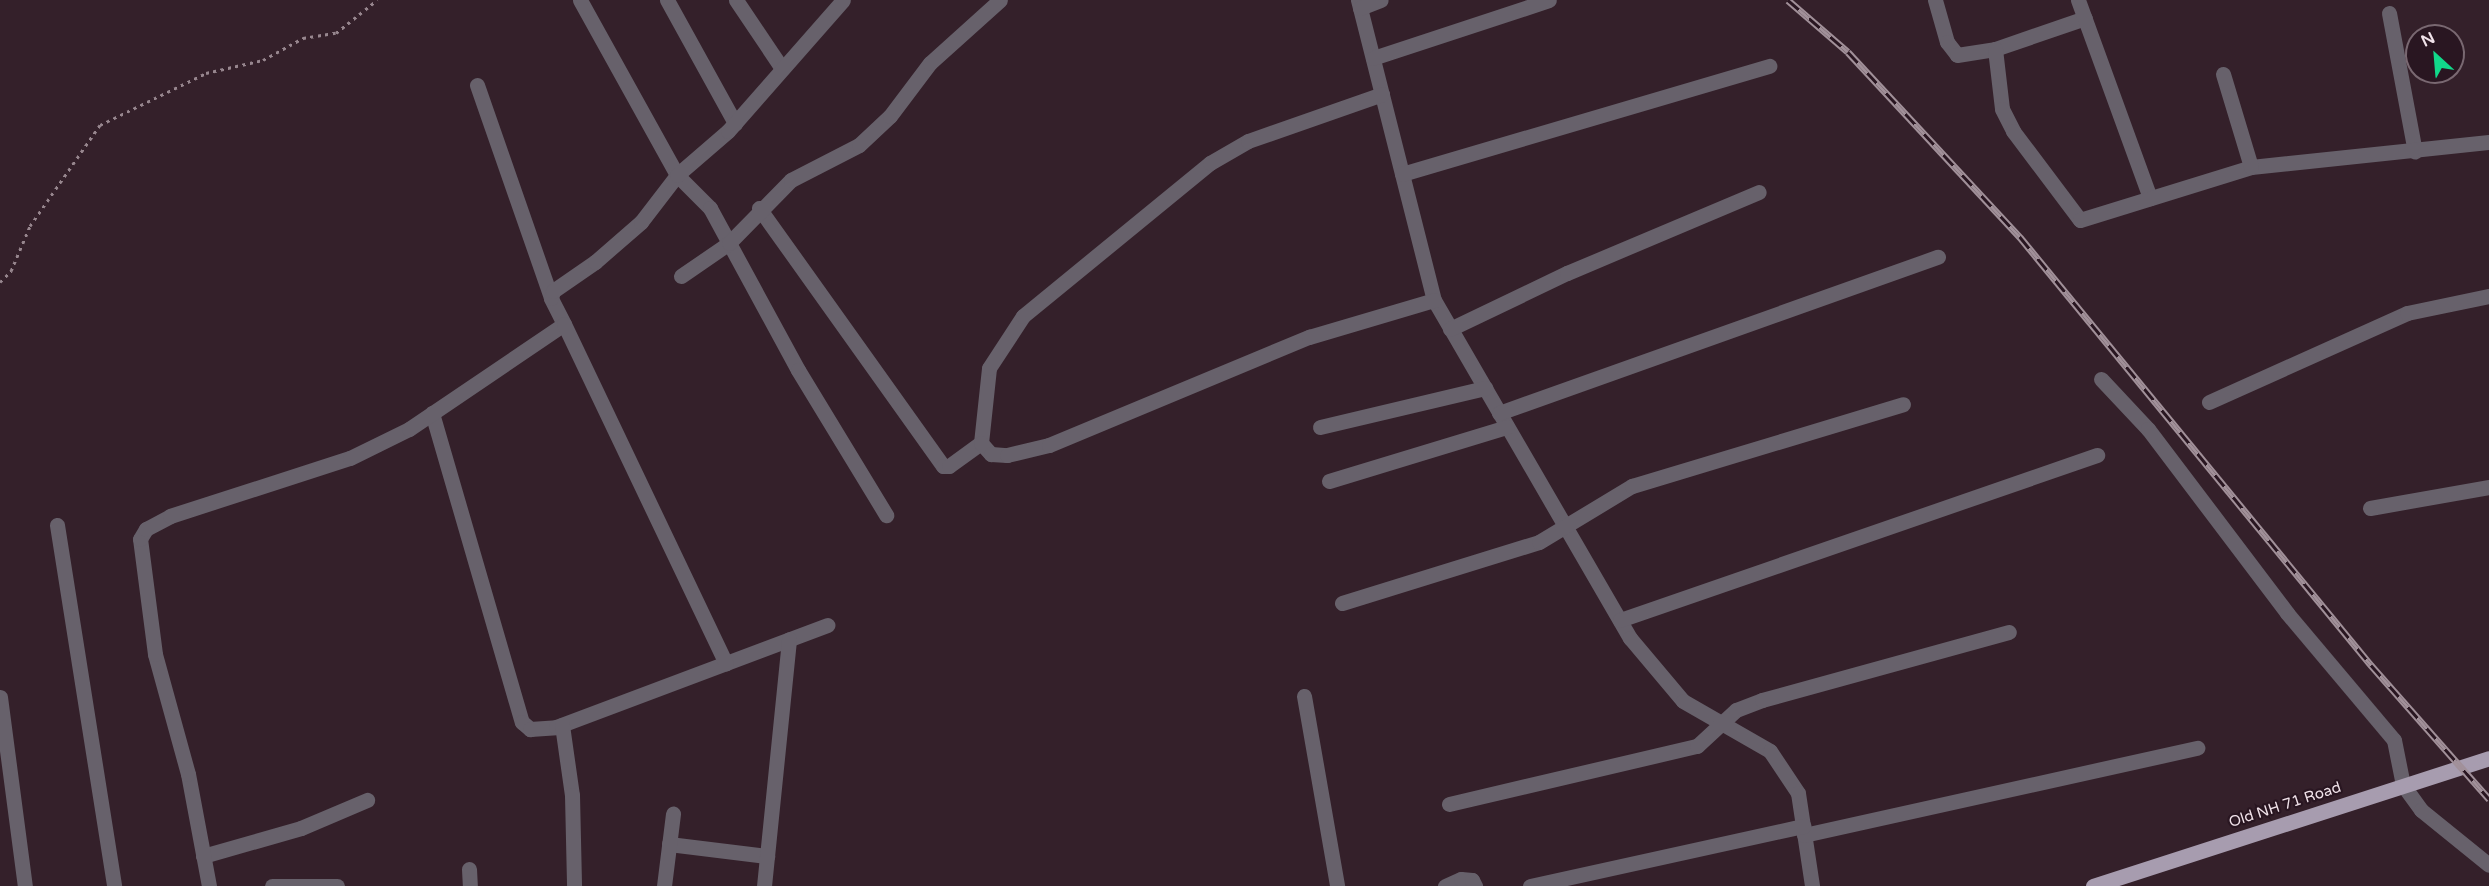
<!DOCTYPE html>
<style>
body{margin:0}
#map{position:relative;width:2489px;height:886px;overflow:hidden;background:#34202a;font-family:"Varela Round",sans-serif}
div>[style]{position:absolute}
.path>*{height:3px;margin-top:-1.5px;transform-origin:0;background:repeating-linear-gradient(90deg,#97868e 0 3px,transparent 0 7.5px)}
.minor>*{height:15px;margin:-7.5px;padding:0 7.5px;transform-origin:7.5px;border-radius:7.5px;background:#67616b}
.major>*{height:15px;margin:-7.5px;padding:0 7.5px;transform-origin:7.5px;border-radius:7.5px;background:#a79caf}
.rail>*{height:7px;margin-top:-3.5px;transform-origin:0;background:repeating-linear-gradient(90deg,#291621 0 14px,#a19099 0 28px);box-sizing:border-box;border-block:2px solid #a19099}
span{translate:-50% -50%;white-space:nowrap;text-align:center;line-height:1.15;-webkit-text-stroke:4.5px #291621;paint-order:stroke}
.street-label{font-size:15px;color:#f0e2e9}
.north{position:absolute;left:2405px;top:24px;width:60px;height:60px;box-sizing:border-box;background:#291621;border:2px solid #796871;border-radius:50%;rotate:334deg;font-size:16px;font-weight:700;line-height:24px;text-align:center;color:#f0e2e9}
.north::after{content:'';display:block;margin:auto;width:21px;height:27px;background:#11d98a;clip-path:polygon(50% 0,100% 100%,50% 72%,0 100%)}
</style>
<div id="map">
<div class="path">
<i style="left:0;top:282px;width:16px;rotate:-45deg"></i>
<i style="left:11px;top:271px;width:49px;rotate:-67.1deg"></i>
<i style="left:30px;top:226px;width:123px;rotate:-55.3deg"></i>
<i style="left:100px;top:125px;width:118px;rotate:-26.1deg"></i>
<i style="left:206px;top:73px;width:58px;rotate:-12.8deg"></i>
<i style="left:263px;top:60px;width:46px;rotate:-28.8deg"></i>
<i style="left:303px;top:38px;width:33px;rotate:-9deg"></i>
<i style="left:336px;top:33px;width:53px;rotate:-38.8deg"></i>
</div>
<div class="minor">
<i style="left:580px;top:0;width:200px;rotate:61deg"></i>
<i style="left:677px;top:175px;width:47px;rotate:45deg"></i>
<i style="left:710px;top:208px;width:184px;rotate:61.5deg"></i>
<i style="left:798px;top:370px;width:170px;rotate:58.7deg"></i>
<i style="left:667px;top:0;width:141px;rotate:61.1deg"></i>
<i style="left:736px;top:0;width:81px;rotate:56.1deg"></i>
<i style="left:1358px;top:0;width:309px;rotate:75.8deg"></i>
<i style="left:1434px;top:300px;width:391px;rotate:59.9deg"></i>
<i style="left:1630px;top:638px;width:82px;rotate:49.9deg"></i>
<i style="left:1683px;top:701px;width:100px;rotate:29.9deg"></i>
<i style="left:1770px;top:751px;width:50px;rotate:56.3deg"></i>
<i style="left:1798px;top:793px;width:94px;rotate:81.4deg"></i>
<i style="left:1935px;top:0;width:44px;rotate:74.1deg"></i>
<i style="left:1947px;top:42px;width:16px;rotate:52deg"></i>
<i style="left:1957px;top:55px;width:38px;rotate:-9deg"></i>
<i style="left:1995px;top:49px;width:95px;rotate:-19deg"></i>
<i style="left:2078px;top:0;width:211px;rotate:70deg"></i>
<i style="left:1360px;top:8px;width:22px;rotate:-21deg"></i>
<i style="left:2389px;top:13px;width:141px;rotate:79.4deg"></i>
<i style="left:1995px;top:49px;width:60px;rotate:83.3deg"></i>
<i style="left:2002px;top:109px;width:25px;rotate:63deg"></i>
<i style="left:2013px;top:131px;width:111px;rotate:53deg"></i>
<i style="left:2080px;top:220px;width:179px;rotate:-17.2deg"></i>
<i style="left:2251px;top:167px;width:239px;rotate:-6deg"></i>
<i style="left:1373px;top:58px;width:185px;rotate:-18.2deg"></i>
<i style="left:2223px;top:74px;width:97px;rotate:73.2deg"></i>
<i style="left:477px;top:85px;width:225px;rotate:70.8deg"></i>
<i style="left:1402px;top:174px;width:383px;rotate:-16.4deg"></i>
<i style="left:759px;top:208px;width:317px;rotate:54.5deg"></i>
<i style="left:943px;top:466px;width:6px"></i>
<i style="left:949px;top:466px;width:39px;rotate:-36deg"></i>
<i style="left:981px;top:443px;width:75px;rotate:-83.9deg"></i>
<i style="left:989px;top:368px;width:62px;rotate:-56.8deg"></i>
<i style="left:1023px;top:316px;width:242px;rotate:-39.3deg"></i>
<i style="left:1210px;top:163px;width:44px;rotate:-30.1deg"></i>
<i style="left:1248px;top:141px;width:142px;rotate:-19.3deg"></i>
<i style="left:681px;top:276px;width:58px;rotate:-34.5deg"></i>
<i style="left:729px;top:243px;width:88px;rotate:-45.5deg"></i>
<i style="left:791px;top:180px;width:76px;rotate:-27.2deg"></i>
<i style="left:859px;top:145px;width:42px;rotate:-43.1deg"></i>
<i style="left:890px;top:116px;width:66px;rotate:-53deg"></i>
<i style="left:930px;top:63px;width:94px;rotate:-42deg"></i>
<i style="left:564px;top:324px;width:29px;rotate:-117deg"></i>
<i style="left:551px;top:298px;width:7px;rotate:-74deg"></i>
<i style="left:553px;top:291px;width:51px;rotate:-34.6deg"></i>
<i style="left:595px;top:262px;width:61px;rotate:-41deg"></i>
<i style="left:641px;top:222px;width:59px;rotate:-52.5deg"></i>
<i style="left:677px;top:175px;width:67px;rotate:-40.8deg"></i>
<i style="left:728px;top:131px;width:174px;rotate:-48.7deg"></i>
<i style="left:1450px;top:329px;width:130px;rotate:-25.6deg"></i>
<i style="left:1567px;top:273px;width:208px;rotate:-22.9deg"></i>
<i style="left:2101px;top:379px;width:69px;rotate:46.8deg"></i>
<i style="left:2148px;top:429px;width:231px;rotate:52.9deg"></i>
<i style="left:2287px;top:613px;width:166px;rotate:49.9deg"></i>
<i style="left:2394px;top:740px;width:46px;rotate:78.7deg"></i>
<i style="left:2403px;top:785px;width:31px;rotate:54deg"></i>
<i style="left:2421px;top:810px;width:87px;rotate:39deg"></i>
<i style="left:2209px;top:402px;width:217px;rotate:-24.2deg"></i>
<i style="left:2407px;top:313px;width:84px;rotate:-11.7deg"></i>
<i style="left:432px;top:413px;width:322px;rotate:73.8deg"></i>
<i style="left:522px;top:722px;width:11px;rotate:41deg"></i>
<i style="left:530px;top:729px;width:26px;rotate:-4deg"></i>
<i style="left:556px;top:727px;width:290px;rotate:-20.6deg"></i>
<i style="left:1499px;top:413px;width:466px;rotate:-19.6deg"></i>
<i style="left:1320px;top:427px;width:170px;rotate:-13.3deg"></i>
<i style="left:981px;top:443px;width:15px;rotate:48deg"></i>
<i style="left:991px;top:454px;width:16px;rotate:4deg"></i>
<i style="left:1007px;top:455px;width:43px;rotate:-13.4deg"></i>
<i style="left:1049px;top:445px;width:282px;rotate:-22.6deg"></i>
<i style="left:1309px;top:337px;width:130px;rotate:-16.5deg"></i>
<i style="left:1329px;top:481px;width:186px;rotate:-16.9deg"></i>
<i style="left:2370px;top:508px;width:121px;rotate:-10deg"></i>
<i style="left:57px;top:525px;width:365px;rotate:81deg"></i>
<i style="left:1342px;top:603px;width:206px;rotate:-17.2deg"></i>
<i style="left:1539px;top:542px;width:109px;rotate:-31.1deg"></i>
<i style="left:1632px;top:486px;width:283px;rotate:-16.8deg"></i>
<i style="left:1620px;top:620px;width:505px;rotate:-19.08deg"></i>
<i style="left:1304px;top:696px;width:193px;rotate:80.1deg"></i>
<i style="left:0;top:697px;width:191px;rotate:82.5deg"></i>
<i style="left:562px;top:725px;width:71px;rotate:81.9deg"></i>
<i style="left:572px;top:795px;width:91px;rotate:88.7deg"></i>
<i style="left:1449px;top:804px;width:255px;rotate:-13.2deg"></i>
<i style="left:1697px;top:746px;width:53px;rotate:-42.7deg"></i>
<i style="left:1736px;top:710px;width:28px;rotate:-21deg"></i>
<i style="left:1762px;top:700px;width:256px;rotate:-15.4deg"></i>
<i style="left:1804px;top:835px;width:403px;rotate:-12.5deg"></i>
<i style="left:669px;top:844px;width:99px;rotate:7deg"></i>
<i style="left:203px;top:856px;width:102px;rotate:-15.9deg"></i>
<i style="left:301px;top:828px;width:72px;rotate:-23deg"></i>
<i style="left:469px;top:869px;width:17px;rotate:87deg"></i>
<i style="left:209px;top:886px;width:114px;rotate:-100.6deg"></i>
<i style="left:188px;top:774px;width:124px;rotate:-105.4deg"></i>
<i style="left:155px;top:654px;width:116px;rotate:-97.4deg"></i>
<i style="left:140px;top:539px;width:12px;rotate:-59deg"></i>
<i style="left:146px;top:529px;width:27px;rotate:-28deg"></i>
<i style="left:170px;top:516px;width:189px;rotate:-17.9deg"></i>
<i style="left:350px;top:458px;width:66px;rotate:-26.2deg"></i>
<i style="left:409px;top:429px;width:187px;rotate:-34.1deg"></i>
<i style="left:564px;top:324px;width:376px;rotate:64.5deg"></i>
<i style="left:272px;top:886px;width:65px"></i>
<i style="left:664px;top:886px;width:73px;rotate:-82.9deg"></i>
<i style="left:764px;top:886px;width:248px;rotate:-84.2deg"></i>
<i style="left:1445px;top:886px;width:17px;rotate:-24deg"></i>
<i style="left:1461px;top:879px;width:11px;rotate:5deg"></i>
<i style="left:1472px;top:880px;width:7px;rotate:63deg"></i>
<i style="left:1530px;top:886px;width:280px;rotate:-12.4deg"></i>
</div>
<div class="major">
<i style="left:2093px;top:886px;width:416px;rotate:-17.9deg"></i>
</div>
<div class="rail">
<i style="left:1788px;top:0;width:79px;rotate:40.9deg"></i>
<i style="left:1848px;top:52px;width:253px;rotate:47.1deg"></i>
<i style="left:2020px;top:237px;width:554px;rotate:50.65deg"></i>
<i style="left:2371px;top:665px;width:179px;rotate:48.6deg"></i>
</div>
<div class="street-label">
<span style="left:2285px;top:805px;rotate:-18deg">Old NH 71 Road</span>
</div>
<div class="north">N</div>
</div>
